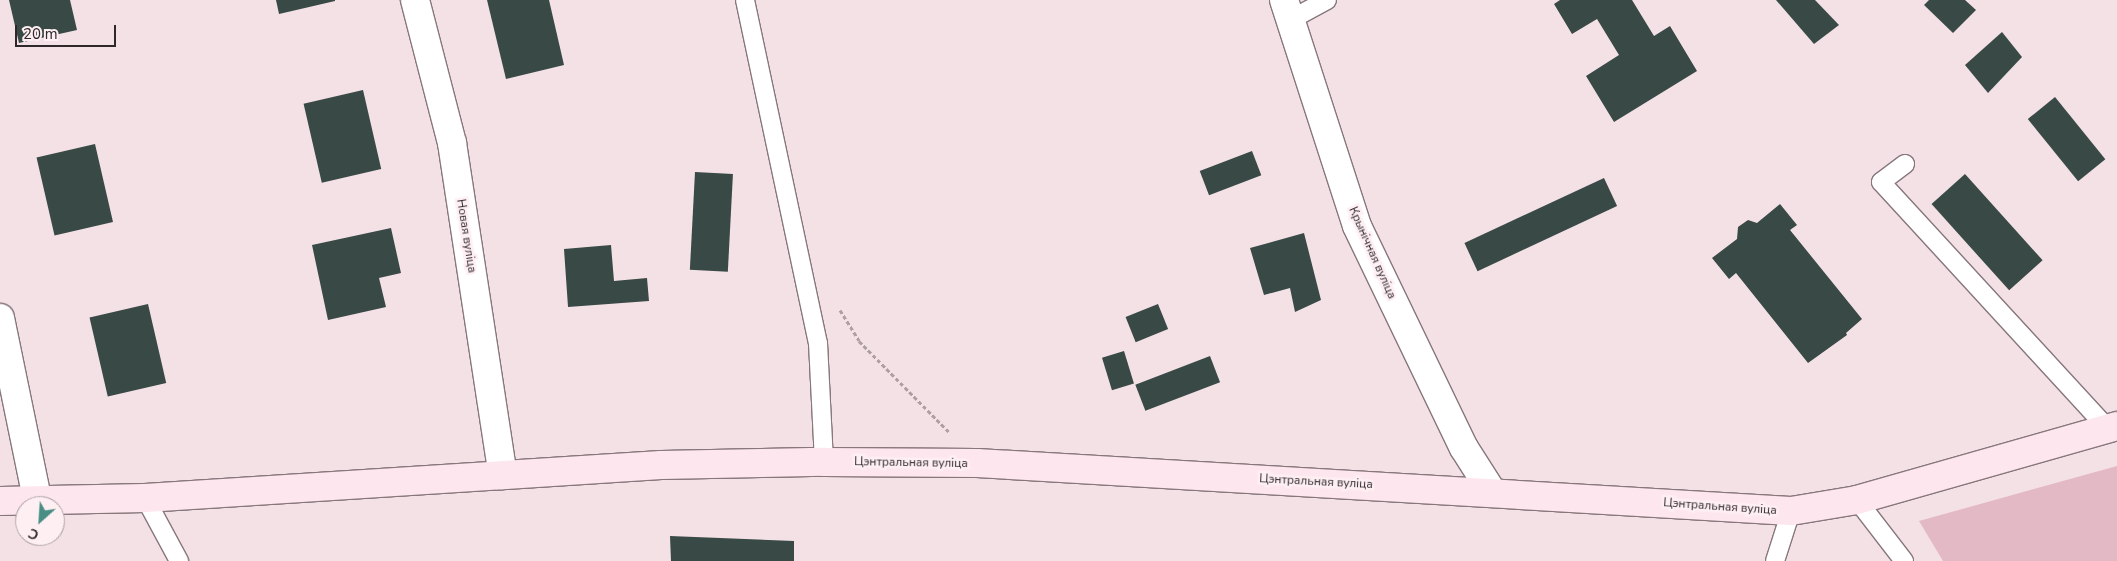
<!DOCTYPE html>
<meta charset="utf-8">
<style>
body{margin:0}
#map{position:relative;width:2117px;height:561px;overflow:hidden;background:#f3e1e6;font-family:"Nunito Sans",sans-serif}
div>[style]{position:absolute}
.green>*{inset:0;background:#e3b9c6}
.building>*{inset:0;background:#394946;transform-origin:0 0}
.path>*{height:3px;margin-top:-1.5px;transform-origin:0;background:repeating-linear-gradient(90deg,#ac9ea1 0 4px,transparent 0 6.5px)}
.roads{filter:drop-shadow(1px 0 #87777c) drop-shadow(-1px 0 #87777c) drop-shadow(0 1px #87777c) drop-shadow(0 -1px #87777c)}
.lane>*{height:18px;margin:-9px;padding:0 9px;transform-origin:9px;border-radius:9px;background:#fff}
.street>*{height:28px;margin:-14px;padding:0 14px;transform-origin:14px;border-radius:14px;background:#fff}
.secondary>*{height:28px;margin:-14px;padding:0 14px;transform-origin:14px;border-radius:14px;background:#fee6ee}
span{translate:-50% -50%;white-space:nowrap;text-align:center;line-height:1.15;-webkit-text-stroke:5px #feeff3;paint-order:stroke}
.street-label{font-size:12px;color:#2f282a}
.north{position:absolute;left:15px;top:496px;width:50px;height:50px;box-sizing:border-box;background:#feeff3;border:1px solid #ab9fa3;border-radius:50%;rotate:206deg;font-size:14px;font-weight:700;line-height:20px;text-align:center;color:#2f282a}
.north::after{content:'';display:block;margin:auto;width:18px;height:22px;background:#488e85;clip-path:polygon(50% 0,100% 100%,50% 72%,0 100%)}
.scale{position:absolute;left:15px;top:25px;width:101px;height:22px;box-sizing:border-box;border:2px solid #2f282a;border-top:0;padding-left:6px;font-size:15px;line-height:18px;white-space:nowrap;color:#2f282a;-webkit-text-stroke:4px #feeff3;paint-order:stroke}
</style>
<div id="map">
<div class="green">
<i style="clip-path:polygon(2117px 466px,2117px 561px,1943px 561px,1919px 521px)"></i>
</div>
<div class="building">
<i style="clip-path:polygon(9px 0,70px 0,77px 30px,19px 43px)"></i>
<i style="clip-path:polygon(276px 0,335px 0,335px 1px,279px 14px)"></i>
<i style="clip-path:polygon(487px 0,549px 0,564px 65px,506px 79px)"></i>
<i style="clip-path:polygon(1560px 0,1632px 0,1654px 36px,1670px 26px,1697px 71px,1614px 122px,1586px 76px,1619px 55px,1597px 19px,1572px 34px,1554px 4px)"></i>
<i style="clip-path:polygon(1776px 0,1815px 0,1839px 25px,1814px 44px)"></i>
<i style="clip-path:polygon(1929px 0,1965px 0,1976px 10px,1953px 33px,1924px 5px)"></i>
<i style="clip-path:polygon(2002px 32px,2022px 57px,1988px 93px,1965px 65px)"></i>
<i style="left:363px;top:90px;width:81px;height:61px;rotate:77deg"></i>
<i style="left:2055px;top:97px;width:80px;height:35px;rotate:51deg"></i>
<i style="left:95px;top:144px;width:80px;height:60px;rotate:77deg"></i>
<i style="left:1252px;top:151px;width:26px;height:56px;rotate:69deg"></i>
<i style="left:695px;top:172px;width:38px;height:98px;rotate:3deg"></i>
<i style="left:1965px;top:174px;width:116px;height:45px;rotate:48deg"></i>
<i style="left:1604px;top:178px;width:31px;height:154px;rotate:65deg"></i>
<i style="clip-path:polygon(1780px 204px,1797px 225px,1790px 230px,1862px 319px,1846px 333px,1847px 335px,1808px 363px,1736px 273px,1729px 279px,1712px 258px,1737px 239px,1738px 227px,1748px 220px,1757px 223px)"></i>
<i style="clip-path:polygon(391px 228px,401px 273px,379px 278px,386px 307px,328px 320px,312px 245px)"></i>
<i style="clip-path:polygon(1304px 233px,1321px 300px,1295px 312px,1290px 288px,1264px 295px,1250px 248px)"></i>
<i style="clip-path:polygon(611px 245px,614px 281px,647px 278px,649px 301px,568px 307px,564px 249px)"></i>
<i style="left:148px;top:304px;width:81px;height:60px;rotate:77deg"></i>
<i style="left:1158px;top:304px;width:27px;height:35px;rotate:68deg"></i>
<i style="left:1124px;top:351px;width:34px;height:23px;rotate:73deg"></i>
<i style="left:1210px;top:356px;width:28px;height:80px;rotate:69deg"></i>
<i style="clip-path:polygon(670px 536px,794px 541px,794px 561px,671px 561px)"></i>
</div>
<div class="path">
<i style="left:840px;top:310px;width:36px;rotate:58deg"></i>
<i style="left:859px;top:341px;width:128px;rotate:45.3deg"></i>
</div>
<div class="roads">
<div class="lane">
<i style="left:745px;top:0;width:351px;rotate:78deg"></i>
<i style="left:818px;top:343px;width:119px;rotate:87.1deg"></i>
<i style="left:1290px;top:20px;width:42px;rotate:-28.4deg"></i>
<i style="left:1905px;top:164px;width:30px;rotate:143deg"></i>
<i style="left:1881px;top:182px;width:335px;rotate:47.4deg"></i>
<i style="left:145px;top:498px;width:72px;rotate:61.6deg"></i>
<i style="left:1857px;top:500px;width:77px;rotate:52.4deg"></i>
<i style="left:1775px;top:561px;width:52px;rotate:-72.3deg"></i>
</div>
<div class="street">
<i style="left:415px;top:0;width:148px;rotate:75.5deg"></i>
<i style="left:452px;top:143px;width:336px;rotate:81.3deg"></i>
<i style="left:1284px;top:0;width:237px;rotate:72.1deg"></i>
<i style="left:1357px;top:226px;width:246px;rotate:64.3deg"></i>
<i style="left:1464px;top:448px;width:52px;rotate:57.5deg"></i>
<i style="left:0;top:318px;width:185px;rotate:78.4deg"></i>
</div>
<div class="secondary">
<i style="left:0;top:501px;width:145px;rotate:-1.2deg"></i>
<i style="left:145px;top:498px;width:517px;rotate:-3.66deg"></i>
<i style="left:661px;top:465px;width:163px;rotate:-1.1deg"></i>
<i style="left:824px;top:462px;width:153px;rotate:0.4deg"></i>
<i style="left:977px;top:463px;width:815px;rotate:3.37deg"></i>
<i style="left:1791px;top:511px;width:67px;rotate:-9.5deg"></i>
<i style="left:1857px;top:500px;width:270px;rotate:-15.9deg"></i>
</div>
</div>
<div class="street-label">
<span style="left:466px;top:236px;rotate:81deg">Новая вуліца</span>
<span style="left:1372px;top:253px;rotate:66deg">Крынічная вуліца</span>
<span style="left:911px;top:463px;rotate:1deg">Цэнтральная вуліца</span>
<span style="left:1316px;top:482px;rotate:3deg">Цэнтральная вуліца</span>
<span style="left:1720px;top:507px;rotate:4deg">Цэнтральная вуліца</span>
</div>
<div class="north">С</div>
<div class="scale">20 m</div>
</div>
